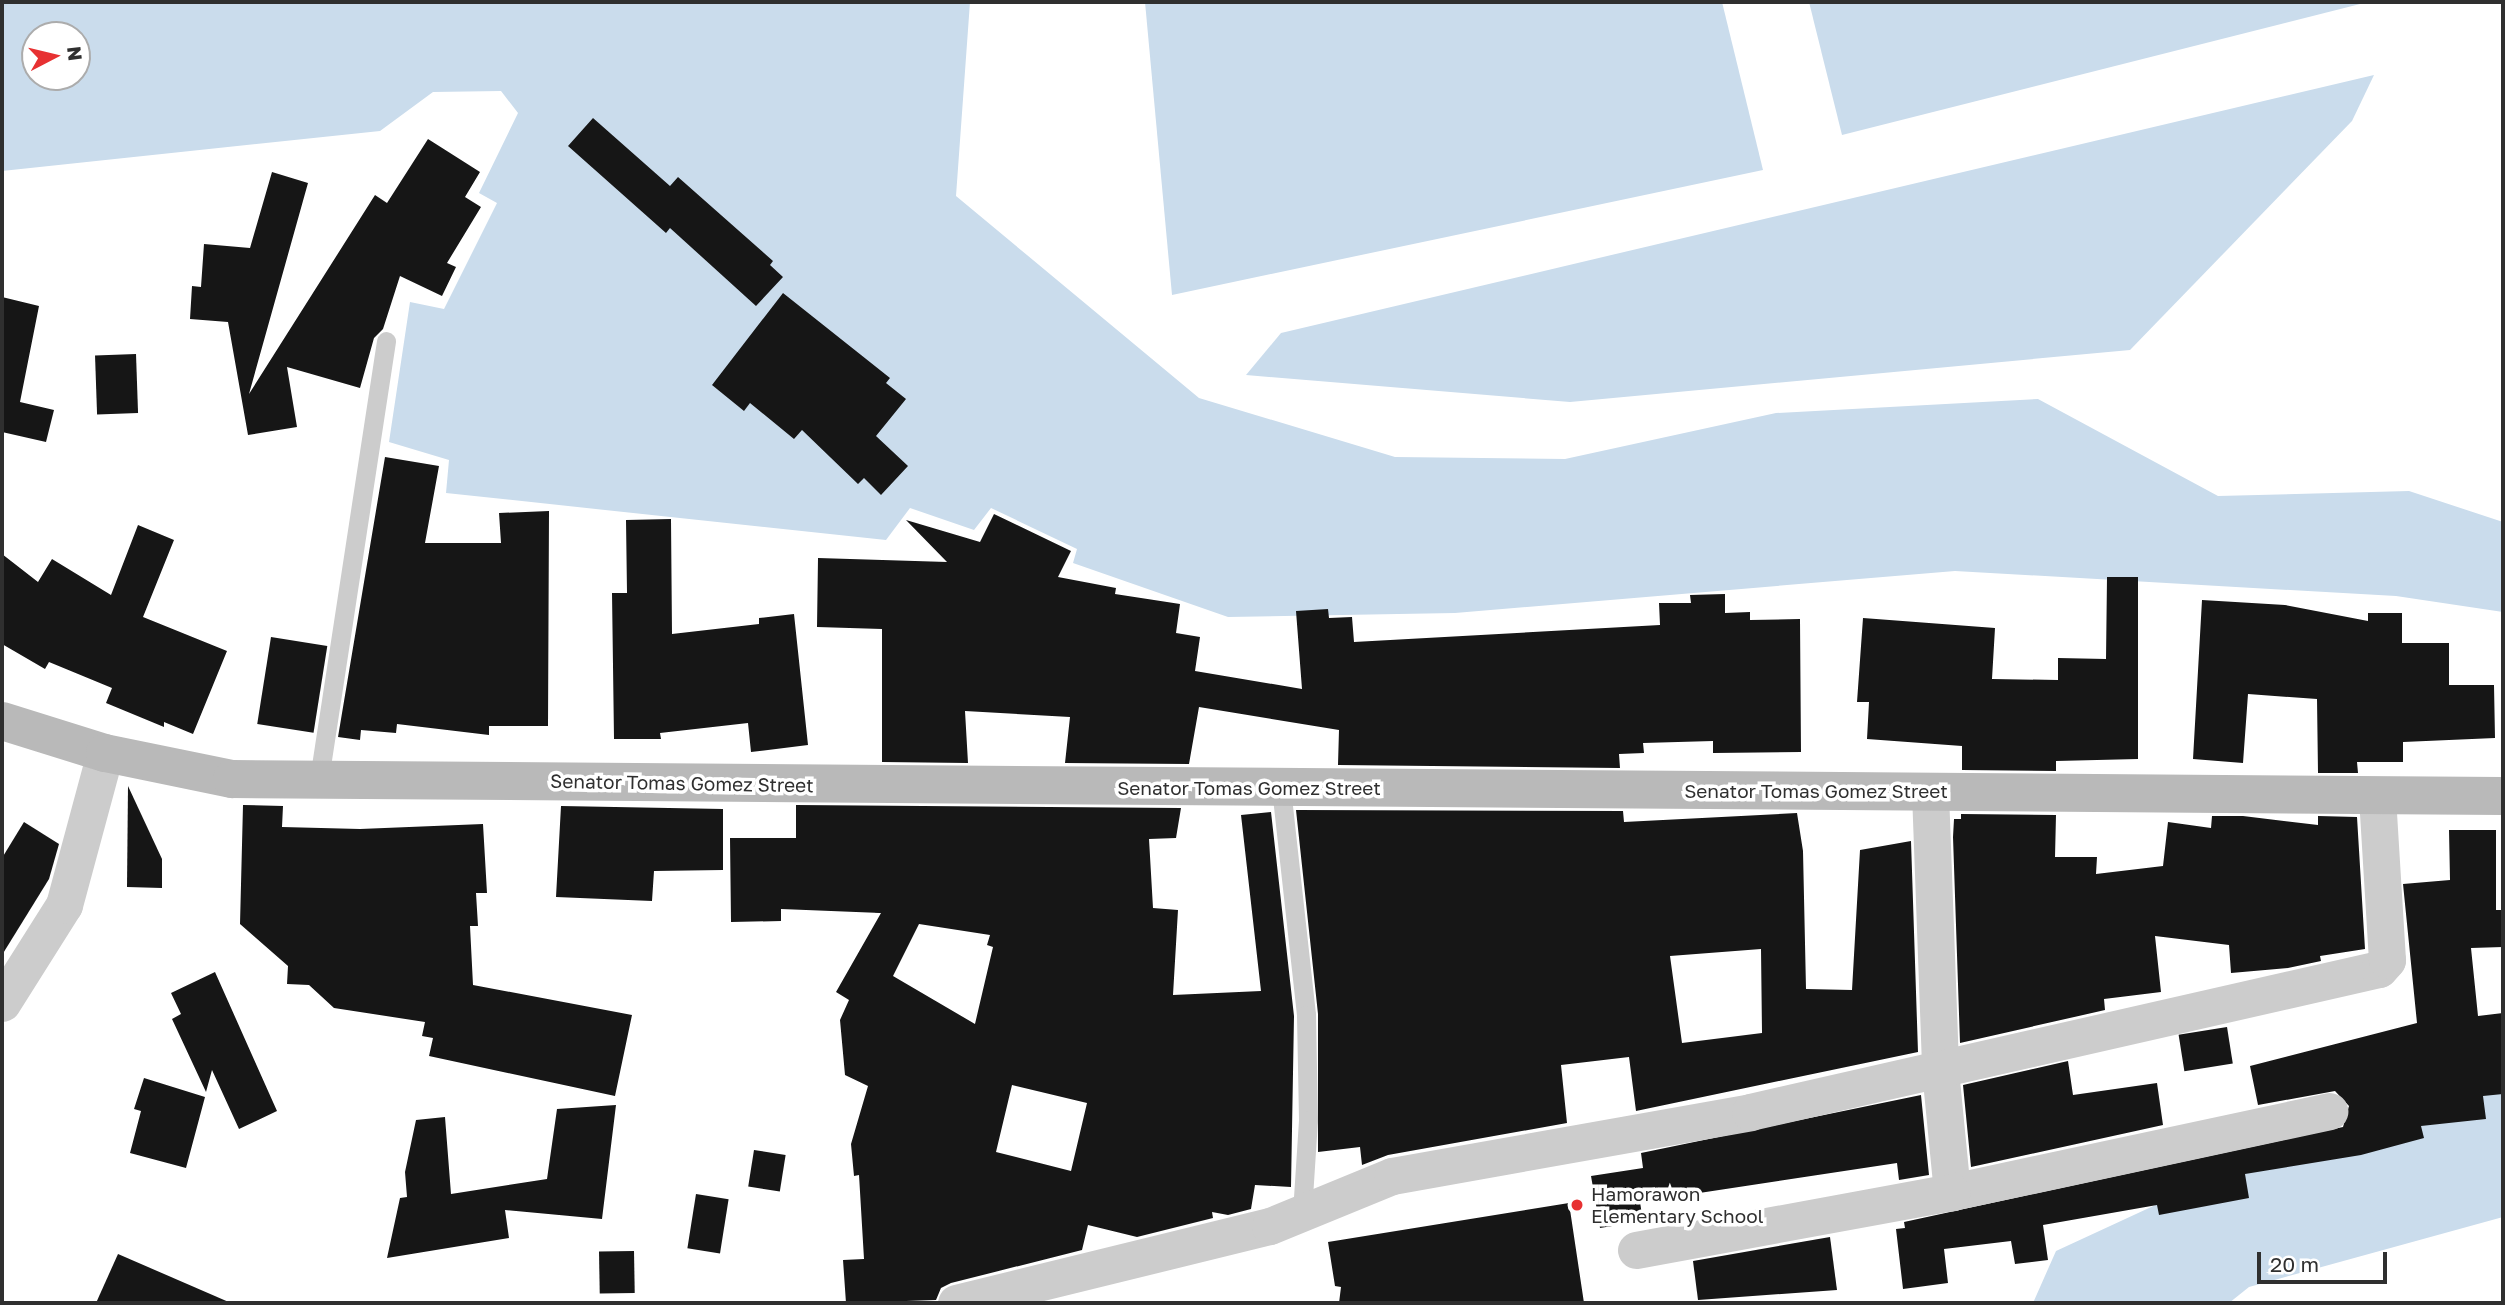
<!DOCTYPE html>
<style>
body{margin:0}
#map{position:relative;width:2505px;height:1305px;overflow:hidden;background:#fff;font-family:"Golos Text",sans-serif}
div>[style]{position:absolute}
.water>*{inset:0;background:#cadcec}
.building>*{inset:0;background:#161616;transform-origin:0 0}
.service>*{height:19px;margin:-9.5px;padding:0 9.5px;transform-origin:9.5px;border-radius:9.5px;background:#ccc}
.minor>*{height:37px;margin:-18.5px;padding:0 18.5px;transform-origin:18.5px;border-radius:18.5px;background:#ccc}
.secondary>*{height:38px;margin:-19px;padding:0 19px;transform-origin:19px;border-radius:19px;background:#b9b9b9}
.dots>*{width:19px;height:19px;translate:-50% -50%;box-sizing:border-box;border:4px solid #fff;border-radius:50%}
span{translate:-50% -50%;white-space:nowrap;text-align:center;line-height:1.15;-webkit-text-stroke:7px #fff;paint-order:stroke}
.street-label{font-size:19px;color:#2f2f2f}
.poi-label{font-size:19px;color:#2f2f2f}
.left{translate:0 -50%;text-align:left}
.frame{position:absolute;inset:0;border:4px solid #2f2f2f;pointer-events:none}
.north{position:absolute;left:21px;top:21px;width:70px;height:70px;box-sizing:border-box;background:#fff;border:2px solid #acacac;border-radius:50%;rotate:83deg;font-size:19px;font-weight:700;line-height:28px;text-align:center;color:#2f2f2f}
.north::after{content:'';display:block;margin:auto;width:24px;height:32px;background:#e73132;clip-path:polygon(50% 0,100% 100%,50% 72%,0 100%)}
.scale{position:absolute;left:2257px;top:1252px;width:130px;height:32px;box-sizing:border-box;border:4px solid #2f2f2f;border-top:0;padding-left:9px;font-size:21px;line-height:24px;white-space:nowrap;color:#2f2f2f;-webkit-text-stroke:5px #fff;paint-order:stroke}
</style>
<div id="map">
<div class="water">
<i style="clip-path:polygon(evenodd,2px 2px,970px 2px,956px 196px,1199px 398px,1395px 457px,1565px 459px,1776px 413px,2038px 399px,2218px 496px,2409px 491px,2503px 522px,2503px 612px,2396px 596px,1955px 571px,1455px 613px,1228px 617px,1073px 563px,1077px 549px,991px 508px,974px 530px,910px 508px,886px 540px,446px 493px,449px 460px,389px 442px,410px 302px,444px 309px,497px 203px,479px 193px,518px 113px,501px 91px,433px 92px,380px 131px,2px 171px,2px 2px,35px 35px,77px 35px,77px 77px,35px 77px,35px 35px)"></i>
<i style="clip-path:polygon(1145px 2px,1722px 2px,1763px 170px,1172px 295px)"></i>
<i style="clip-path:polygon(1809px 2px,2368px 2px,1842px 135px)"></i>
<i style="clip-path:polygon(2374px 75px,2352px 121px,2130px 350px,1570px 402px,1246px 375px,1281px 333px)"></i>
<i style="clip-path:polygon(2503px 1082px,2503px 1217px,2249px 1287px,2229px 1303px,2033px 1303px,2056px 1251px,2229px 1171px)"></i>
</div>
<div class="building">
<i style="clip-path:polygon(593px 118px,670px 186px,678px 177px,773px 261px,770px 265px,783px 277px,756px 306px,670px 228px,666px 233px,568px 146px)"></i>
<i style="clip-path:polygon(428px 139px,480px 172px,465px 197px,481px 207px,447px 263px,456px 267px,442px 296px,400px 276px,383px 329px,374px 338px,360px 388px,287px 367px,297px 427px,248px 435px,228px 322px,190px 319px,192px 286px,201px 287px,204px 244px,250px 248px,272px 172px,308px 183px,249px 394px,375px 195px,387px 203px)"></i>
<i style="clip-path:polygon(783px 293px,890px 378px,886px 383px,906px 399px,876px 436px,908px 466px,881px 495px,864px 478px,858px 484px,802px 430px,794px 439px,750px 403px,744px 411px,712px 385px)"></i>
<i style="clip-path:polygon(2px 297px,39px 306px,20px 402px,54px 410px,46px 442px,2px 432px)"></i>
<i style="left:136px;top:354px;width:59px;height:41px;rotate:88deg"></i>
<i style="clip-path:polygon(385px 457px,439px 466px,425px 543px,501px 543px,499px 513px,549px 511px,548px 726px,489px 726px,489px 735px,397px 724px,396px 733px,361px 730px,360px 740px,338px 737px)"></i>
<i style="clip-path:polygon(994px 514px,1071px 551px,1058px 577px,1116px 588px,1115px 594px,1180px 604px,1176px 633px,1200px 637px,1195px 671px,1302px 689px,1296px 611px,1328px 609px,1329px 618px,1352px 617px,1354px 642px,1660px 625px,1659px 603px,1691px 603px,1690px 595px,1725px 594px,1725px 613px,1750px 612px,1750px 620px,1800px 619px,1801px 752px,1713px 753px,1713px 741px,1643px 743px,1644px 753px,1619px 754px,1620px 768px,1338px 765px,1339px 730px,1199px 707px,1189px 764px,1065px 763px,1070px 717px,965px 711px,968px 763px,882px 762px,882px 629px,817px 627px,818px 558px,947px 562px,906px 520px,980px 542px)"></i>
<i style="clip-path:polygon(671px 519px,672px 634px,759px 624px,759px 618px,794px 614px,808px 745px,751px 752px,748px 723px,660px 733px,661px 739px,614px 739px,612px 593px,627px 593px,626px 520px)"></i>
<i style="clip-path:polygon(138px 525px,174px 540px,143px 617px,227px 651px,193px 734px,164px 722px,164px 727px,106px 703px,112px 688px,49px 662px,45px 669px,2px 644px,2px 554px,38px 582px,52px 559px,111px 595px)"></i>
<i style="clip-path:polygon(2107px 577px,2138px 577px,2138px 759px,2056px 761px,2056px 771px,1962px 770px,1962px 746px,1867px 739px,1869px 702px,1857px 702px,1863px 618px,1995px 628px,1992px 679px,2058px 680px,2058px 658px,2106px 659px)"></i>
<i style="clip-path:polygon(2202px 600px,2285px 605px,2368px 621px,2368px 613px,2402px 613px,2402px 643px,2449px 643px,2449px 685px,2494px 685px,2495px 738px,2403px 742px,2403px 762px,2357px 762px,2358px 773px,2318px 773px,2317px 699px,2248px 694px,2243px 763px,2193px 759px)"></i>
<i style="left:271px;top:637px;width:57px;height:88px;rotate:9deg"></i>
<i style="clip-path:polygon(128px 786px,162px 859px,162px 888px,127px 887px)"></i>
<i style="clip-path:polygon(243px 805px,283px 806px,282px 827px,360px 829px,483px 824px,487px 893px,476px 893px,478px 926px,470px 926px,473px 985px,632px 1015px,615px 1096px,429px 1056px,433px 1038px,422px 1036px,425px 1022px,334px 1008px,309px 985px,287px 984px,288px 966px,240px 924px)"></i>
<i style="clip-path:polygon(evenodd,796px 805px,1181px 808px,1176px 838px,1149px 839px,1153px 908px,1178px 910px,1173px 995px,1261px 991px,1241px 815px,1271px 812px,1294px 1016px,1291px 1187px,1255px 1185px,1251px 1209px,1228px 1215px,1212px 1212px,1213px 1218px,1137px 1237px,1088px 1225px,1082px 1250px,951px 1283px,941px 1288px,936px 1300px,846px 1303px,843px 1260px,864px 1259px,859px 1175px,854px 1176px,851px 1144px,868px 1086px,845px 1075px,840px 1020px,849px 1000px,836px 992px,881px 913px,781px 909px,781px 921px,731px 922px,730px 838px,796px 838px,796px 805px,919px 924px,990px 935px,987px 945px,993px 947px,975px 1024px,893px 976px,919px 924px,796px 805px,1012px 1085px,1087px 1103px,1071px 1171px,996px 1152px,1012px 1085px)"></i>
<i style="clip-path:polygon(561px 806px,723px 809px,723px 870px,654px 871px,652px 901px,556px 897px)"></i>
<i style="clip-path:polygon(evenodd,1296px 810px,1623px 811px,1624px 822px,1797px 813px,1803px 851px,1806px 989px,1852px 990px,1860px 850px,1911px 841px,1918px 1052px,1636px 1111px,1629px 1057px,1561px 1065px,1567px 1123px,1388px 1155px,1362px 1165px,1360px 1147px,1318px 1152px,1318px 1014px,1296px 810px,1761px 949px,1762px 1033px,1682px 1043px,1670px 956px,1761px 949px)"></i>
<i style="clip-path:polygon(1961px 814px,2056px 815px,2055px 857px,2097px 857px,2096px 874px,2163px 866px,2168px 822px,2211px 828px,2212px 816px,2243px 816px,2318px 825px,2318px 816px,2357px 817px,2365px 949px,2320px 956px,2321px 961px,2288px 968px,2231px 973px,2229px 945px,2155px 936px,2161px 992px,2104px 999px,2105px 1010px,1960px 1043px,1953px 837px,1954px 819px,1961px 819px)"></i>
<i style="clip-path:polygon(24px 822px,59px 844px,49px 879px,2px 955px,2px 858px)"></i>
<i style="clip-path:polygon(2449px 830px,2496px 830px,2496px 910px,2503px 910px,2503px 947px,2471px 948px,2478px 1016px,2503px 1013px,2503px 1094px,2483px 1096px,2486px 1119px,2421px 1126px,2424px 1138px,2361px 1155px,2245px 1174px,2249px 1198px,2159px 1215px,2157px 1205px,2043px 1225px,2048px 1260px,2015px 1264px,2011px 1241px,1944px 1249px,1948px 1283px,1903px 1289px,1896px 1229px,1905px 1228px,1904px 1222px,2343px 1127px,2349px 1106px,2335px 1091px,2258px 1105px,2250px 1066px,2417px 1023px,2403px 884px,2450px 880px)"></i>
<i style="clip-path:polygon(215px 972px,277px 1111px,239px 1129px,212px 1070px,206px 1092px,172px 1019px,181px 1014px,171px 993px)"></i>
<i style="left:2227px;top:1027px;width:37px;height:49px;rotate:81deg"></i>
<i style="clip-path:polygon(2068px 1061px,2073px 1095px,2157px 1083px,2163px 1125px,1971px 1167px,1963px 1085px)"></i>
<i style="clip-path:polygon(144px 1078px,205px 1097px,186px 1168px,130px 1153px,141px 1111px,134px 1109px)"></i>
<i style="clip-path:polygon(1921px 1095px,1929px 1175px,1899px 1180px,1897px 1163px,1640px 1202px,1643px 1221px,1600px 1228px,1591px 1176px,1643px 1168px,1641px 1153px)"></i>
<i style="clip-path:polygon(616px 1105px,602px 1219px,505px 1210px,509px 1238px,387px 1258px,400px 1198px,407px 1197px,405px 1172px,416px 1120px,445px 1117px,451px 1194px,547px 1179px,557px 1109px)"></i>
<i style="left:754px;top:1150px;width:32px;height:37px;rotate:9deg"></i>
<i style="left:696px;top:1194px;width:33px;height:55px;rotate:9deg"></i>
<i style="clip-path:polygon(1569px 1203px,1584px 1303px,1339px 1303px,1341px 1287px,1335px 1286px,1328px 1242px)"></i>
<i style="clip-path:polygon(1830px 1237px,1837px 1290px,1698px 1300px,1693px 1261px)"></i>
<i style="left:634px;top:1251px;width:42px;height:35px;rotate:89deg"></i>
<i style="clip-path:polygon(118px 1254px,231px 1303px,96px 1303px)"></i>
</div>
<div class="service">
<i style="left:319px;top:779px;width:443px;rotate:-81.3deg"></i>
<i style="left:1281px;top:788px;width:228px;rotate:83.7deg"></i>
<i style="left:1306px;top:1015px;width:105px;rotate:88.9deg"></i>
<i style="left:1308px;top:1120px;width:93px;rotate:93.7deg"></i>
</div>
<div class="minor">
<i style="left:1930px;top:792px;width:278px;rotate:87.9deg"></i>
<i style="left:1940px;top:1070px;width:123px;rotate:84.4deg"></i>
<i style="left:1952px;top:1192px;width:386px;rotate:-12.1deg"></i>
<i style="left:2px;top:1003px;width:116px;rotate:-57.7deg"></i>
<i style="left:64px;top:905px;width:157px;rotate:-74.9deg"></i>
<i style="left:1636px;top:1250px;width:321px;rotate:-10.4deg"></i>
<i style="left:956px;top:1303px;width:323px;rotate:-13.8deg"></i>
<i style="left:1270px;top:1226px;width:132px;rotate:-22.3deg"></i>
<i style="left:1392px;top:1176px;width:364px;rotate:-10.1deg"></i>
<i style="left:1750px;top:1112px;width:645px;rotate:-12.81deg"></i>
<i style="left:2379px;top:969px;width:12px;rotate:-48deg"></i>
<i style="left:2387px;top:960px;width:163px;rotate:-93.5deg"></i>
</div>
<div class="secondary">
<i style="left:2px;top:721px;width:108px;rotate:17.3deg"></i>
<i style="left:105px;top:753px;width:130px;rotate:11.6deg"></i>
<i style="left:232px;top:779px;width:2271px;rotate:0.43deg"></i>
</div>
<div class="dots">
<i style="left:1577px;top:1205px;background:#e73132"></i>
</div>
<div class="street-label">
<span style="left:682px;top:783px;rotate:1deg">Senator Tomas Gomez Street</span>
<span style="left:1249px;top:788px">Senator Tomas Gomez Street</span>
<span style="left:1816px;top:791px">Senator Tomas Gomez Street</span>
</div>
<div class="poi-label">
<span class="left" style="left:1591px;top:1205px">Hamorawon<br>Elementary School</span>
</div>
<div class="frame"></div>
<div class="north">N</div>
<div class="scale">20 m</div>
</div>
